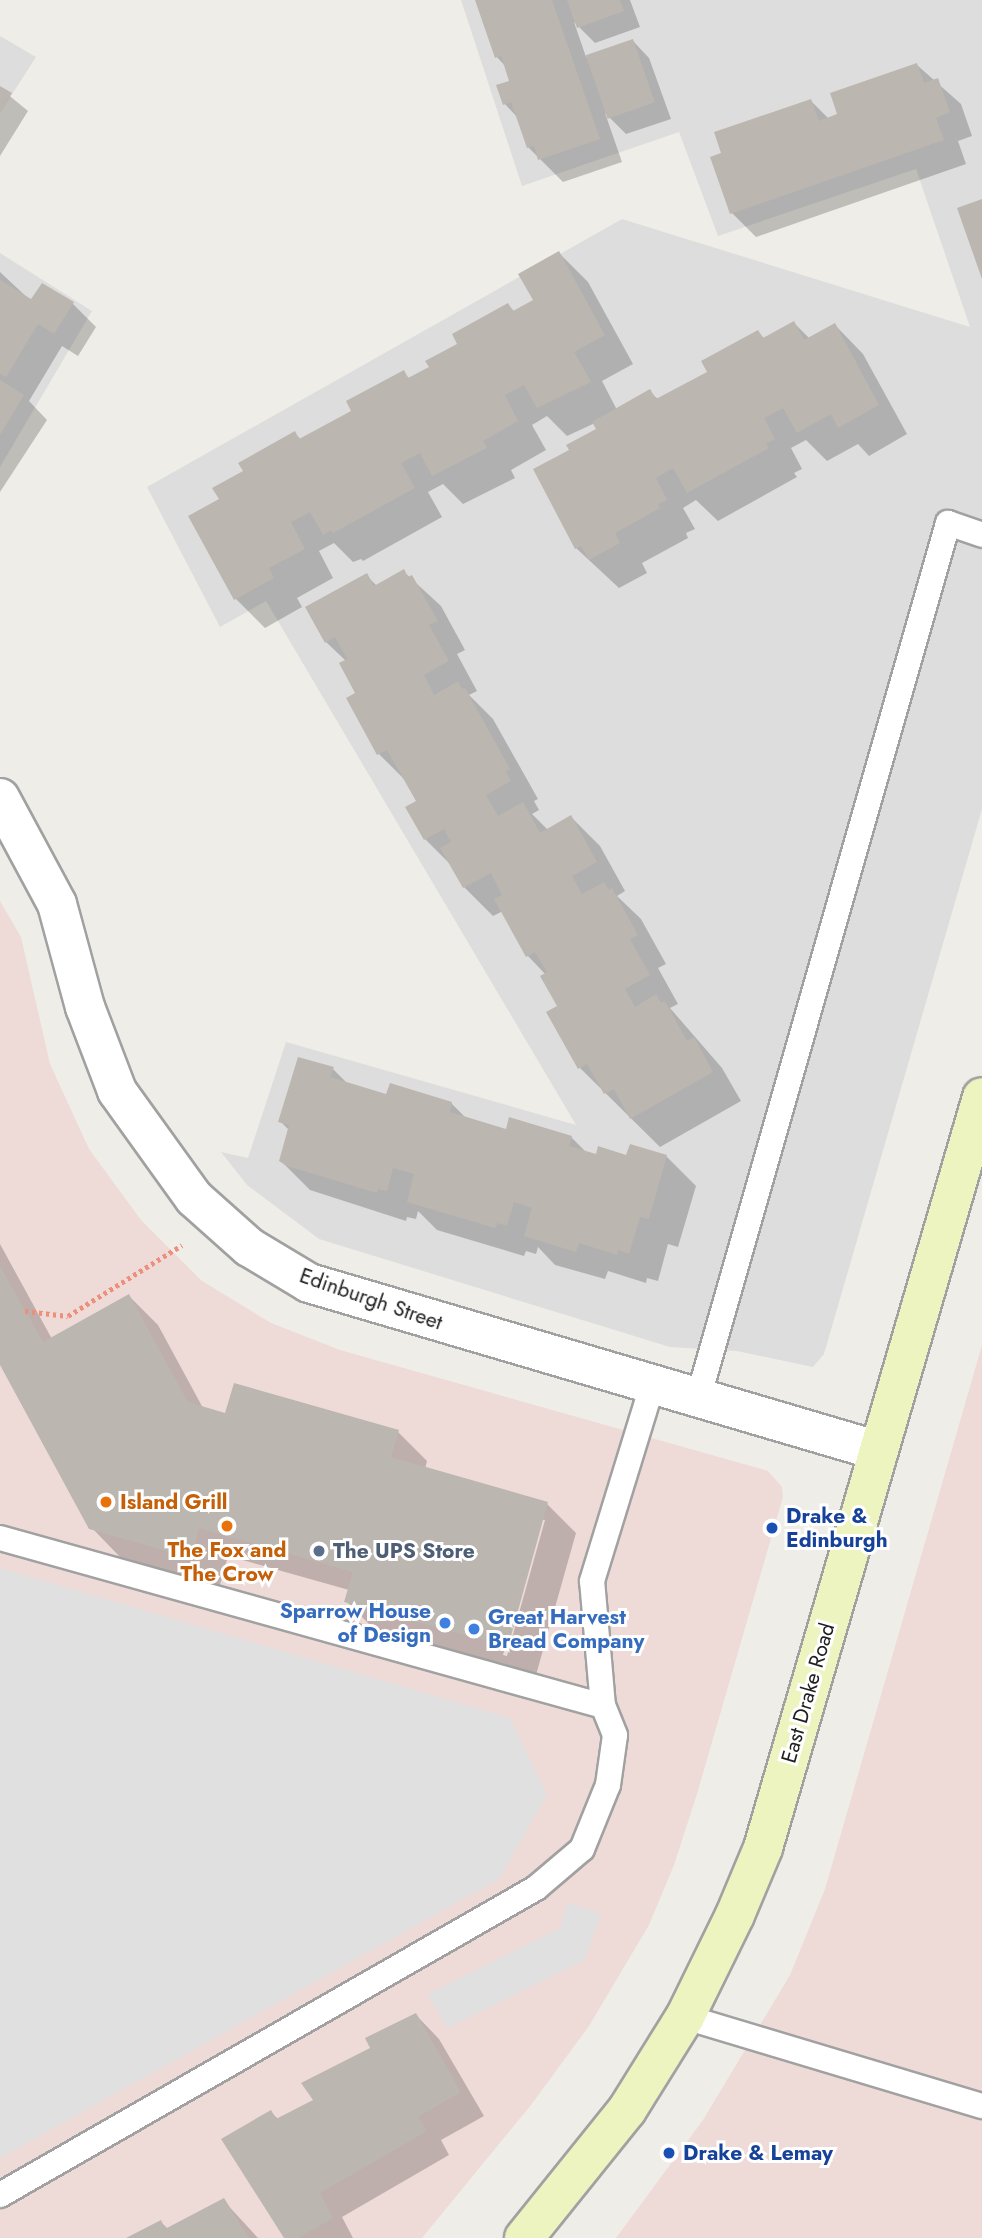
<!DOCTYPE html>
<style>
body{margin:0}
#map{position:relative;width:982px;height:2238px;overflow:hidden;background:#efede7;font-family:Jost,sans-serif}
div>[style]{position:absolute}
.residential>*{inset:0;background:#dedddd}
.commercial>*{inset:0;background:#eedbd8}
.parking>*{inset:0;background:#e0e0e0}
.shadow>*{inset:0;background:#0003}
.building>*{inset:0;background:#bcb6b0;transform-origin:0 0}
.path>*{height:4.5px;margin-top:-2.25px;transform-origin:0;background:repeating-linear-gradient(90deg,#ed8f7a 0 3.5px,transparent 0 7px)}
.roads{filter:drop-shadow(2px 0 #a1a1a1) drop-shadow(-2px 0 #a1a1a1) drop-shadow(0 2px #a1a1a1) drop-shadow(0 -2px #a1a1a1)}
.lane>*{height:24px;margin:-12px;padding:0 12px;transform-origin:12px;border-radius:12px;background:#fff}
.street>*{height:38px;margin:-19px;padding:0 19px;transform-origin:19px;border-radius:19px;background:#fff}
.secondary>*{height:38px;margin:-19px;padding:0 19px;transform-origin:19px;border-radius:19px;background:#edf4c0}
.dots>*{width:19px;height:19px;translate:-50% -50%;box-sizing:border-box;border:4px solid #fff;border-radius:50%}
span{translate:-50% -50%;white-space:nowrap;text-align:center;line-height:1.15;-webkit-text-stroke:6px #fff;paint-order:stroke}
.street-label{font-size:21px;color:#202020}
.food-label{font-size:21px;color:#c56008;font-weight:700}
.left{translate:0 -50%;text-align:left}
.transit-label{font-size:21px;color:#164399;font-weight:700}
.service-label{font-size:21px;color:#4e5e75;font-weight:700}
.shop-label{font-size:21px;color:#366cbe;font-weight:700}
.right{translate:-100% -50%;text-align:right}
</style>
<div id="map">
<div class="residential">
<i style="clip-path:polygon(461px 0,982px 0,982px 809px,824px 1354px,813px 1367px,737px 1351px,670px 1347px,319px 1239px,247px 1185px,221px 1152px,248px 1158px,286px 1042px,576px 1125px,266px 601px,220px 627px,147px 487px,622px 219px,970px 327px,916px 169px,718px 236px,679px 132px,522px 186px)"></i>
<i style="clip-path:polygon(0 36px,36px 57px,0 113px)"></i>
<i style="clip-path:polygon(0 253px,92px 311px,0 467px)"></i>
</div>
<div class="commercial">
<i style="clip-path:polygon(0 901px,21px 937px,50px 1064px,89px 1149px,141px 1220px,202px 1281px,271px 1323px,340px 1350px,768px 1471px,782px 1487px,783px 1497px,697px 1794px,674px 1865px,649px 1925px,589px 2026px,531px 2105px,422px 2238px,0 2238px)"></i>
<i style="clip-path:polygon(982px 1345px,982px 2238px,616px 2238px,703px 2120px,790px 1975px,825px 1889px)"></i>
</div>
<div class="parking">
<i style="clip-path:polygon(0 1568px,510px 1718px,547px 1795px,499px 1879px,0 2158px)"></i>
<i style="clip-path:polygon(567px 1903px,601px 1913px,585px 1960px,447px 2028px,428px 1994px,560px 1928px)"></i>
</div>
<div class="shadow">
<i style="clip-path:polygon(477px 0,630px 0,640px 27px,595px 43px,574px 22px,586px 57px,633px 41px,649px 58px,671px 119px,626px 134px,605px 113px,622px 162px,563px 182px,528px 147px,518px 118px,505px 104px,512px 82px,506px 67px,497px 57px)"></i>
<i style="clip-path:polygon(917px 65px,961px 104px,972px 136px,958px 141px,966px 164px,756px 237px,732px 213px,724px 154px,811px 101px,829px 119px)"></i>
<i style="clip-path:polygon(0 88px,28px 111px,0 156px)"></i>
<i style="clip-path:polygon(559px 253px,588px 282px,633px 364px,602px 381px,617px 410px,650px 392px,659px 400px,709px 373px,758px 332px,765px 339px,794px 323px,810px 339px,835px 325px,863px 354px,907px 434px,869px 456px,858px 444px,827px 461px,806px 440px,791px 448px,802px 469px,794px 473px,797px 477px,718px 521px,696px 500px,683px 508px,695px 529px,686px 533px,688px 538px,642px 563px,647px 573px,619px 588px,576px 548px,536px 470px,571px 451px,598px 430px,595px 423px,567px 436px,547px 416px,532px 425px,546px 450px,511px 470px,515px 478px,463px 504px,443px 484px,428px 492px,442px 517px,363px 561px,361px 559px,353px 562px,334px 543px,319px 551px,333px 578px,297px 598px,302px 607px,265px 628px,236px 599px,221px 500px,245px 472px,295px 433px,301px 440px,354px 411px,403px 372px,410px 379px,431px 368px,508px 305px,515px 312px,535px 301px)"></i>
<i style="clip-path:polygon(0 272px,32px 302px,73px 304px,96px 327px,78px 356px,62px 346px,29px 401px,47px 420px,0 492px)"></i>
<i style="clip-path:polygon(403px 571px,441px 606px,465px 650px,457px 654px,477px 691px,469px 695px,493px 719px,538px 799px,534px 801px,539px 810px,532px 814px,548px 830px,571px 817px,600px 846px,625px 891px,617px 896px,641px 919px,666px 964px,658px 968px,678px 1004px,670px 1008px,722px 1068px,741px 1101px,660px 1147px,580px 1068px,549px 1012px,559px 1007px,546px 975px,528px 956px,503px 911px,493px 916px,464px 887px,452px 866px,425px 839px,418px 802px,406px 781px,379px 754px,346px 661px,326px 642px,366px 575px,377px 586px)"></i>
<i style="clip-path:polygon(333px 1069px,348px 1084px,387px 1096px,451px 1103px,467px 1119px,507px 1131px,571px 1137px,588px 1154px,627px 1157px,631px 1146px,667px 1157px,696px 1186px,678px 1247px,668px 1244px,658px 1281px,647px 1278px,646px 1283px,608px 1271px,605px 1279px,555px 1265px,538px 1247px,536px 1254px,526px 1251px,524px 1256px,437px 1230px,418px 1211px,416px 1219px,407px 1217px,406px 1221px,310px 1190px,281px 1161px,289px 1130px,280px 1121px)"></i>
<i style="clip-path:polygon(evenodd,0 1244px,52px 1339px,129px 1296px,158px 1325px,203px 1408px,227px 1415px,398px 1432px,427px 1461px,425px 1469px,547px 1504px,576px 1533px,536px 1675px,375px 1630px,346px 1601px,349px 1590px,228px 1556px,220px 1585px,120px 1557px,91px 1527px,0 1362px,0 1244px,541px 1520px,545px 1520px,507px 1656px,503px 1655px,541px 1520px)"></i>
<i style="clip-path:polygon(416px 2015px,439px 2039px,484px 2116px,441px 2140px,449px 2155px,342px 2217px,353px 2238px,287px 2238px,271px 2112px,279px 2120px,316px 2101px,372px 2049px)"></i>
<i style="clip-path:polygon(223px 2200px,258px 2238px,130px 2238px,161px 2222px,168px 2229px)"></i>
</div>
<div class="building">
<i style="clip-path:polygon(475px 0,552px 0,600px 139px,538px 160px,534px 146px,527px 148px,511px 102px,503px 105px,496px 85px,509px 81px,501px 56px,495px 58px)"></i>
<i style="clip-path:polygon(567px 0,620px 0,624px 11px,577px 28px)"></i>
<i style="left:633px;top:39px;width:67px;height:50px;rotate:71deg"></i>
<i style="clip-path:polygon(917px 63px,924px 83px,938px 78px,950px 112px,936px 118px,944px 140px,730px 214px,710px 157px,721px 153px,714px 132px,811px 99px,819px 121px,837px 114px,830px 93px)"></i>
<i style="clip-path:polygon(0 86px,12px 93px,0 113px)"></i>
<i style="clip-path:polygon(982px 199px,982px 279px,957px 208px)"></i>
<i style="clip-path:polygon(559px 251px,605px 335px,574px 352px,591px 382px,537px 408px,524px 385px,505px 395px,518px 421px,483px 441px,487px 448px,432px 476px,420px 453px,401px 463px,415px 488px,333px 533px,331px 530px,323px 535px,310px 512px,291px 522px,305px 549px,269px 568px,274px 578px,234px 600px,188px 516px,219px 499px,212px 488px,243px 471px,238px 463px,295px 431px,299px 439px,351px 411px,346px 401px,404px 370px,408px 378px,429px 367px,425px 361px,457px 344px,452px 334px,508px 303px,513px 311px,533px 300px,518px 274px)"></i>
<i style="clip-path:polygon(0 280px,31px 299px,42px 283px,74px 302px,54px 334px,38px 324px,6px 377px,0 374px)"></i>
<i style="clip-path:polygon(794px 321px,804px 340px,835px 323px,879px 405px,838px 428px,831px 414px,797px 433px,783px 408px,764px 418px,775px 439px,766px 444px,769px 448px,687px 493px,673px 468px,656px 478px,667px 500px,658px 504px,660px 508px,615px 533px,620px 543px,589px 560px,581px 546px,575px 549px,533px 469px,569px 450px,566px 445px,596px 429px,592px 422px,650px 389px,656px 399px,707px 372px,701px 361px,758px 330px,763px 338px)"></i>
<i style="clip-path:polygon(0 380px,24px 395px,0 435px)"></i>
<i style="clip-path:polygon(404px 569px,408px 577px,412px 575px,438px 621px,429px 625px,449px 661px,424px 675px,434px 695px,458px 681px,462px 689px,465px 688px,510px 769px,506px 771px,511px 781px,486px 795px,498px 816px,523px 802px,540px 833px,571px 815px,597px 862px,572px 876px,582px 894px,604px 882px,609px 890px,612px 888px,638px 935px,630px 939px,650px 975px,625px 989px,635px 1007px,656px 994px,661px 1003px,665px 1001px,687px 1041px,694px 1037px,713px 1072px,630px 1119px,614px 1089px,604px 1094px,587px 1064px,578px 1069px,546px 1012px,557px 1006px,540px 976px,547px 972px,535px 952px,526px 957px,494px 899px,502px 895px,491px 873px,463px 888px,440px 848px,451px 842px,444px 829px,424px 840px,405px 807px,416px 801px,387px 750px,377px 755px,346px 698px,355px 693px,339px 663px,347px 659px,335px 637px,325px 643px,305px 607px,367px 573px,374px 586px)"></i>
<i style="clip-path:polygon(298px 1057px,334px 1067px,330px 1077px,386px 1094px,390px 1083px,452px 1102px,450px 1112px,506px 1129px,509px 1117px,572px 1136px,569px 1146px,596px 1154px,598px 1146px,626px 1155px,630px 1144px,667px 1155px,649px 1219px,640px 1217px,629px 1254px,618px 1250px,617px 1255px,579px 1243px,576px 1252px,524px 1236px,532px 1208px,514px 1202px,507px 1226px,497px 1223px,495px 1228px,407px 1202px,414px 1174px,393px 1168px,387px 1191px,378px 1189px,377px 1193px,287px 1166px,279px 1161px,289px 1125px,278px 1122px)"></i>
<i style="clip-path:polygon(0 1266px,43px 1342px,129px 1294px,188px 1402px,225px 1413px,234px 1383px,399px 1430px,391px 1457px,548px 1502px,508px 1647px,344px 1602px,353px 1572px,199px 1528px,191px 1558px,89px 1529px,0 1365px)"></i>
<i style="clip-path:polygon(416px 2013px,461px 2092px,418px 2117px,427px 2131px,320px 2193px,333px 2218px,298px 2238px,284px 2238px,221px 2139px,271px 2110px,276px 2119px,313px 2100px,301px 2083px,370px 2048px,365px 2038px)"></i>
<i style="clip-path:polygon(224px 2198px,249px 2238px,126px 2238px,161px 2220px,165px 2229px)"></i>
</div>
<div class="path">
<i style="left:25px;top:1311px;width:43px;rotate:6.6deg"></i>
<i style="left:68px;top:1316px;width:134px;rotate:-31.9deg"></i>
</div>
<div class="roads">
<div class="lane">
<i style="left:698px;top:1399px;width:911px;rotate:-74.07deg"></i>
<i style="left:948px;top:523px;width:36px;rotate:19deg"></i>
<i style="left:0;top:1538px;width:626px;rotate:15.57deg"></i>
<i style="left:603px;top:1706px;width:125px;rotate:-95deg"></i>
<i style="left:592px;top:1581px;width:204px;rotate:-72.9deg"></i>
<i style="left:685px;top:2017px;width:310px;rotate:16.7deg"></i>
<i style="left:0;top:2195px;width:618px;rotate:-29.8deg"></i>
<i style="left:536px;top:1888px;width:60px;rotate:-40.3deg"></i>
<i style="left:582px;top:1849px;width:69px;rotate:-67.9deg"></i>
<i style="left:608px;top:1785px;width:50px;rotate:-82deg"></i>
<i style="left:615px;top:1735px;width:31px;rotate:-112deg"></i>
</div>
<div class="street">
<i style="left:0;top:798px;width:120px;rotate:61.7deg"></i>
<i style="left:57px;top:904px;width:107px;rotate:74.8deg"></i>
<i style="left:85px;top:1007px;width:90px;rotate:69.1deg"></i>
<i style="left:117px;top:1091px;width:132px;rotate:54.3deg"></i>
<i style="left:194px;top:1198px;width:74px;rotate:41.7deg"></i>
<i style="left:249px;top:1247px;width:70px;rotate:31deg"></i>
<i style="left:309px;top:1283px;width:594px;rotate:16.42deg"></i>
</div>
<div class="secondary">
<i style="left:524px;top:2238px;width:164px;rotate:-51.2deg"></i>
<i style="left:627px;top:2110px;width:110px;rotate:-58.1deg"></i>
<i style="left:685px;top:2017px;width:114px;rotate:-63.9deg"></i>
<i style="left:735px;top:1915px;width:73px;rotate:-67.3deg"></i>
<i style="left:763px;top:1848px;width:782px;rotate:-73.74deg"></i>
</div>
</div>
<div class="dots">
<i style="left:106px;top:1502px;background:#e8710a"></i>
<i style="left:227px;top:1526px;background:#e8710a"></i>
<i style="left:772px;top:1528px;background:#1a4fb4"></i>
<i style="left:319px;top:1551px;background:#5c6f8a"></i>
<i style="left:445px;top:1623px;background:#3f7fe0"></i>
<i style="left:474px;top:1629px;background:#3f7fe0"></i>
<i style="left:669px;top:2153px;background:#1a4fb4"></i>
</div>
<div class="street-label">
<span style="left:371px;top:1299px;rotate:19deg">Edinburgh Street</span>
<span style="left:808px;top:1693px;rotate:-74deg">East Drake Road</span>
</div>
<div class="food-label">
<span class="left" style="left:120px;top:1502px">Island Grill</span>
<span style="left:227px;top:1562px">The Fox and<br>The Crow</span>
</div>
<div class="transit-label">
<span class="left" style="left:786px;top:1528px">Drake &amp;<br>Edinburgh</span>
<span class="left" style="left:683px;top:2153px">Drake &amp; Lemay</span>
</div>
<div class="service-label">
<span class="left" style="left:333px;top:1551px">The UPS Store</span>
</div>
<div class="shop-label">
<span class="right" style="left:431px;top:1623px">Sparrow House<br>of Design</span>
<span class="left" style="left:488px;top:1629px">Great Harvest<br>Bread Company</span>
</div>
</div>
